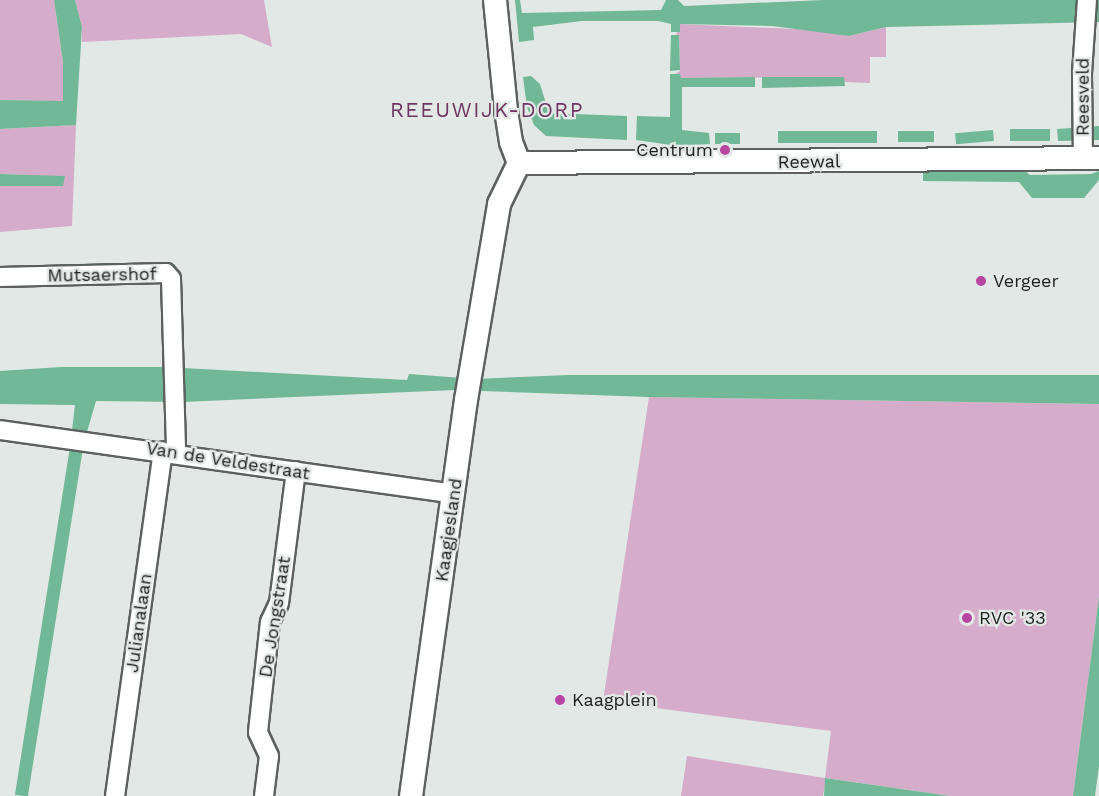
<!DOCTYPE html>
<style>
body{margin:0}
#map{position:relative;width:1099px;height:796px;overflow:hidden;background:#e2e8e5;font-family:"Work Sans",sans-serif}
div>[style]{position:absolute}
.green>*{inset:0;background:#d5adca}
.water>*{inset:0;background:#71b896;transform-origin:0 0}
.roads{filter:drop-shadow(2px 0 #5c615e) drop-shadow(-2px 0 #5c615e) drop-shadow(0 2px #5c615e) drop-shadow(0 -2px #5c615e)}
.minor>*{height:18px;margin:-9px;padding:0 9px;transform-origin:9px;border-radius:9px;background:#fff}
.tertiary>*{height:22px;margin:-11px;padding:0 11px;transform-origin:11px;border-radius:11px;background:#fff}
.dots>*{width:16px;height:16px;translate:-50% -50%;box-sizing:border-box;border:3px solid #e2e8e5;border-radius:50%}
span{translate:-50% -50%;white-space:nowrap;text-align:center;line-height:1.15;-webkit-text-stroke:4.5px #e2e8e5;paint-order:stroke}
.street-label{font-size:18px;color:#1d1f1e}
.poi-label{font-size:18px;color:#1d1f1e}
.right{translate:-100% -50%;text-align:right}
.left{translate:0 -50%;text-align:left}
.quarter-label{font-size:21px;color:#6e3561;letter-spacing:1.5px}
</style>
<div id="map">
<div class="green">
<i style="clip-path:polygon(0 0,54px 0,63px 62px,63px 102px,0 100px)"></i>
<i style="clip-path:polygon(75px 0,264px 0,272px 47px,241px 34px,82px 42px,82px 27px)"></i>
<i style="clip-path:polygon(680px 24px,819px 30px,849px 36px,886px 27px,886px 57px,870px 57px,870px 83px,844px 82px,844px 77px,680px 78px,675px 74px,680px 71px,679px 35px,676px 35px)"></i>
<i style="clip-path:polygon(76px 125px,72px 226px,0 232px,0 186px,63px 186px,32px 175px,0 174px,0 129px)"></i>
<i style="clip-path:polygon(649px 397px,1099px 404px,1099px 596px,1073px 796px,950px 796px,826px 778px,823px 796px,681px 796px,687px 756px,825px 778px,831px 731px,603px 701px)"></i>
</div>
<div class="water">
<i style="clip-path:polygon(54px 0,75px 0,82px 27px,76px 125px,0 129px,0 100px,63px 101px,63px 62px)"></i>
<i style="clip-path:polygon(515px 0,520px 0,522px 13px,661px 10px,666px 0,678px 0,684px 6px,824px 0,1099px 0,1099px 22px,886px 27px,849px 36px,772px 26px,680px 24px,680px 32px,671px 32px,671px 24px,658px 21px,582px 21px,533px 27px,534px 40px,519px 42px)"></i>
<i style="clip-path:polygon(671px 35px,679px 35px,680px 70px,670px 71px)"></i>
<i style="clip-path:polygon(670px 74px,680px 74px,681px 78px,755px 77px,755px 87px,682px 87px,682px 130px,709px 133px,710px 144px,678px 146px,636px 140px,637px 116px,670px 117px)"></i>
<i style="clip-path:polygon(531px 76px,540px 84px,549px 113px,627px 116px,627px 140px,546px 136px,534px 125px,527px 107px,523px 77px)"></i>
<i style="clip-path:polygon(762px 77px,844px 77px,845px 86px,762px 88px)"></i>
<i style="clip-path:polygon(1099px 126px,1099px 140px,1058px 141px,1057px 129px)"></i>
<i style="left:1050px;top:129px;width:12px;height:40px;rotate:90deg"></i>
<i style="left:993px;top:130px;width:11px;height:38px;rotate:85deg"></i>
<i style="left:778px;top:131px;width:99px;height:12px"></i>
<i style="left:898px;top:131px;width:36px;height:11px"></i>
<i style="left:715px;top:133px;width:25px;height:11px"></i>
<i style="clip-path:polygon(1024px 170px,1030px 175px,1091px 174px,1099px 171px,1099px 180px,1084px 198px,1032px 198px,1019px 182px,923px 181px,923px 171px)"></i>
<i style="clip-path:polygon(0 174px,32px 175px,65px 176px,63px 186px,0 186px)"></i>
<i style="clip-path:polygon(61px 367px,165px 367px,407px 380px,409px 374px,476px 379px,568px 375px,1099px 375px,1099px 404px,649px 397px,454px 390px,183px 402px,96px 401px,87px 432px,72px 430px,75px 405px,0 404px,0 371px)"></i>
<i style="left:70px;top:447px;width:13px;height:352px;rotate:9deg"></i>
<i style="clip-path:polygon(1099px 596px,1099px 766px,1095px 796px,1073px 796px)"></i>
<i style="clip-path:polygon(825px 778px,950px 796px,824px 796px)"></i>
</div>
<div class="roads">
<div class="minor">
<i style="left:1083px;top:158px;width:85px;rotate:-90.7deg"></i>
<i style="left:1082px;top:73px;width:73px;rotate:-86.1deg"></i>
<i style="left:0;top:277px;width:166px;rotate:-1.4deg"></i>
<i style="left:166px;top:273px;width:8px;rotate:50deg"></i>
<i style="left:171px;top:279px;width:173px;rotate:88.3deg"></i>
<i style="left:0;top:430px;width:459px;rotate:8deg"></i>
<i style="left:115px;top:796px;width:348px;rotate:-82.1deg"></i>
<i style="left:264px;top:796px;width:40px;rotate:-82.9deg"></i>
<i style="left:269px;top:756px;width:26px;rotate:-115deg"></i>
<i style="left:258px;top:732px;width:111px;rotate:-83.8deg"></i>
<i style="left:270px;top:622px;width:21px;rotate:-65deg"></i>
<i style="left:279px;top:603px;width:133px;rotate:-82.7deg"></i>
</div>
<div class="tertiary">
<i style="left:519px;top:163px;width:580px;rotate:-0.49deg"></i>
<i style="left:411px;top:796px;width:400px;rotate:-82.1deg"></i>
<i style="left:466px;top:400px;width:199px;rotate:-80.4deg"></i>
<i style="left:499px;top:204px;width:46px;rotate:-64deg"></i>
<i style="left:519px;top:163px;width:22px;rotate:-111deg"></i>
<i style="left:511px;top:142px;width:32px;rotate:-99deg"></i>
<i style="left:506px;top:110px;width:111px;rotate:-95.7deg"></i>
</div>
</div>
<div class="dots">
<i style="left:725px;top:150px;background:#b846a1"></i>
<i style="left:981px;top:281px;background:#b846a1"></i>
<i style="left:967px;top:618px;background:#b846a1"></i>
<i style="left:560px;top:700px;background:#b846a1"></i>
</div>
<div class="street-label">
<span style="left:1083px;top:97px;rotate:-90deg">Reesveld</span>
<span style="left:809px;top:162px;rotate:-1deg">Reewal</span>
<span style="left:102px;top:275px;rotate:-1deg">Mutsaershof</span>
<span style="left:228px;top:461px;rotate:9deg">Van de Veldestraat</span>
<span style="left:449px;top:530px;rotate:-82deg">Kaagjesland</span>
<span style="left:275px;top:617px;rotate:-81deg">De Jongstraat</span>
<span style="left:139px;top:623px;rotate:-82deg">Julianalaan</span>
</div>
<div class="poi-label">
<span class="right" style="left:713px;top:150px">Centrum</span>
<span class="left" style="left:993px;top:281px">Vergeer</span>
<span class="left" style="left:979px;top:618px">RVC '33</span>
<span class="left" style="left:572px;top:700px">Kaagplein</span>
</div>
<div class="quarter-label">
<span style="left:487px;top:110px">REEUWIJK-DORP</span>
</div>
</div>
